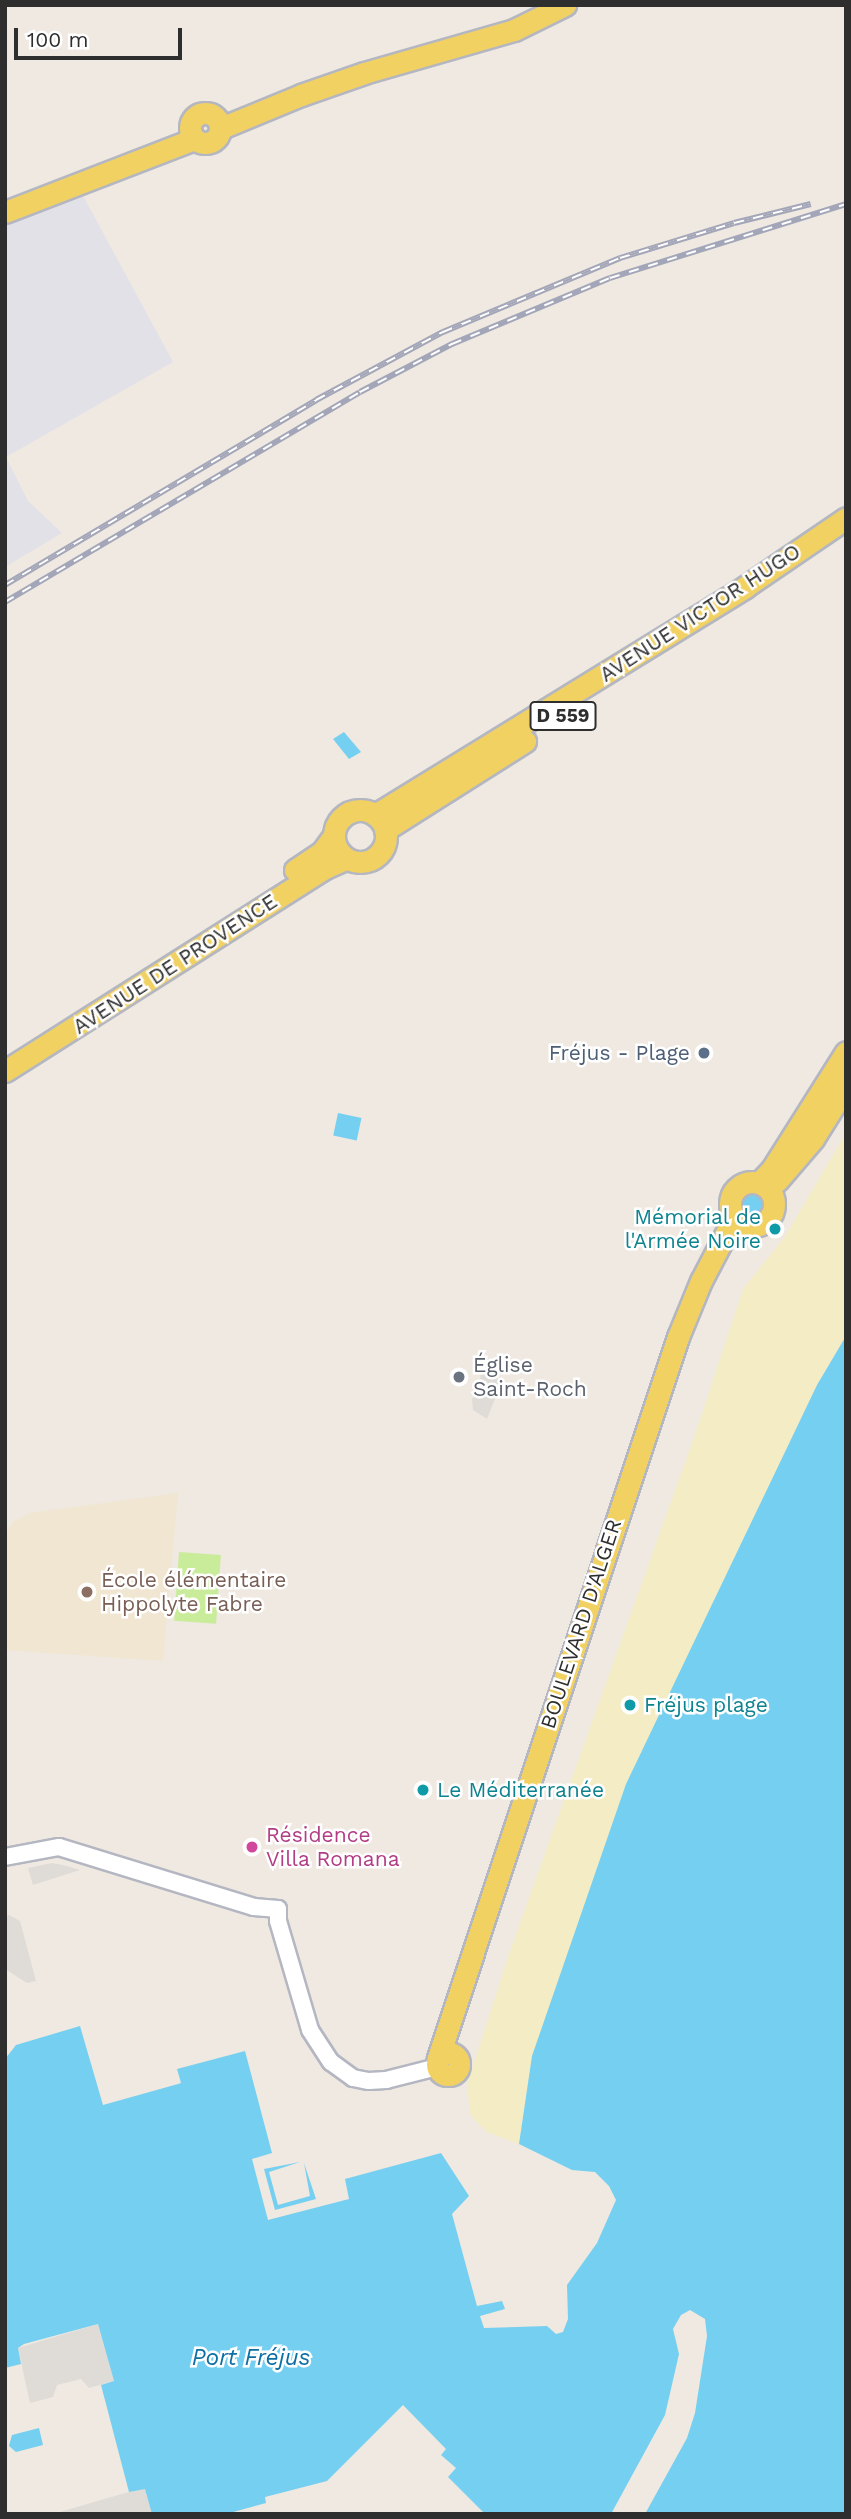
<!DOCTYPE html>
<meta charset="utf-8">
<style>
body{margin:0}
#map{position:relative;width:851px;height:2519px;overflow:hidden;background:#efe9e1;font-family:"Work Sans",sans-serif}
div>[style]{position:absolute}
.industrial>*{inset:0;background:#e3e1e8}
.education>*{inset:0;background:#f0e6d1}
.sand>*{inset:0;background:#f3ecc5}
.pitch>*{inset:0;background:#c9ec9a;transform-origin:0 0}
.plaza>*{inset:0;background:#dfdcd8}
.water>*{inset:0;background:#75cff0;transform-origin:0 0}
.round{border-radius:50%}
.roads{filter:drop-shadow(2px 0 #b4b7c1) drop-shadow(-2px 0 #b4b7c1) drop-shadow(0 2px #b4b7c1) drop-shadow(0 -2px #b4b7c1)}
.minor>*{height:16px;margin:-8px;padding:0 8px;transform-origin:8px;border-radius:8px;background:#fff}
.major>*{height:21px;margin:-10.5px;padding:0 10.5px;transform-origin:10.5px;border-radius:10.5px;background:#f2d163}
.major>.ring{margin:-10.5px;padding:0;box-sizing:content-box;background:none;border:21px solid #f2d163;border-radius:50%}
.rail>*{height:6px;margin-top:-3px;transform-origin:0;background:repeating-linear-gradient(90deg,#fff 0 10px,#a3a6b8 0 20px);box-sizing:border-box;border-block:2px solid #a3a6b8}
.dots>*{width:19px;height:19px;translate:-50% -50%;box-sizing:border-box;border:4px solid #fff;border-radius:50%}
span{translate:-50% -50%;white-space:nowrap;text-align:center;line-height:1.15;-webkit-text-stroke:5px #fff;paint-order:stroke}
.shield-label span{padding:2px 5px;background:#fff;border:2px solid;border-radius:5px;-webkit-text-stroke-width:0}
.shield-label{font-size:19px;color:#2e2e2e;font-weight:700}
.street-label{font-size:21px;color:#2e2e2e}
.service-label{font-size:21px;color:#4e5e75}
.right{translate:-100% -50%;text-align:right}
.culture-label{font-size:21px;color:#0d838f}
.left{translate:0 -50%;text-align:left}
.worship-label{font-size:21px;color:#5b616d}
.education-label{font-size:21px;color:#785e54}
.hotel-label{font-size:21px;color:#b23c85}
.water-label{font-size:23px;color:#0d6fa3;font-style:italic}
.frame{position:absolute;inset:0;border:7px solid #2e2e2e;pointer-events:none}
.scale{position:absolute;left:14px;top:28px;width:168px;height:32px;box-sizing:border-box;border:4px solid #2e2e2e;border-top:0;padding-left:9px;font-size:21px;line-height:24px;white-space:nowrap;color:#2e2e2e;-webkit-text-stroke:5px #fff;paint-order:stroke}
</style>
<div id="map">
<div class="industrial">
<i style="clip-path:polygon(82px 194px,173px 362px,6px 457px,28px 501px,62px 533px,5px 567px,5px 224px)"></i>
</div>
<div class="education">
<i style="clip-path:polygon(178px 1493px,163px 1661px,5px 1650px,5px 1534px,13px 1522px,30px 1513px)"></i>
</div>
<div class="sand">
<i style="clip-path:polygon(846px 1133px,846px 1336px,817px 1385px,532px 2056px,519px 2144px,487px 2132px,475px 2120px,470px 2114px,467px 2085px,509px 1954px,697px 1429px,743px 1289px,784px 1238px)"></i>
</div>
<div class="pitch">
<i style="left:179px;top:1552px;width:42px;height:69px;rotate:4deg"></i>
</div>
<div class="plaza">
<i style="clip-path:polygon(481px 1372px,502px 1380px,487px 1419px,473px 1410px,472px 1399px,482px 1386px,486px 1389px,488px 1382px,480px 1379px)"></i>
<i style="clip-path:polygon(52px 1863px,63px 1865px,80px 1870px,33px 1885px,28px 1868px)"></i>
<i style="clip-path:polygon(9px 1915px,20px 1921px,36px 1981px,27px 1983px,5px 1969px,5px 1916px)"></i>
<i style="clip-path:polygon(98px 2324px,114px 2381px,89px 2388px,81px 2379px,57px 2385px,53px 2397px,30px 2403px,18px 2348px)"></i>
<i style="clip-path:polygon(145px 2488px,152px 2514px,53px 2514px,125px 2493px)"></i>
</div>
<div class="water">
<i style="clip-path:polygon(344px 732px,361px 752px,349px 759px,333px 739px)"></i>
<i style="left:338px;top:1113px;width:24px;height:23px;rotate:12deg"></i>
<i class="round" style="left:740px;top:1192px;width:24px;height:24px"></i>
<i style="clip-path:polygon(846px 1336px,846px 2514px,645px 2514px,687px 2438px,695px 2413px,707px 2336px,705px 2319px,690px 2310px,681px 2315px,673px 2329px,679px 2354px,665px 2415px,611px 2514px,485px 2514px,448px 2477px,456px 2468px,441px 2455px,446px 2449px,403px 2405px,327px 2481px,265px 2497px,266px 2503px,226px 2514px,152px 2514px,145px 2489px,129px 2492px,101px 2385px,114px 2381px,98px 2324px,24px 2344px,18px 2348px,21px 2364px,5px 2368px,5px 2059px,16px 2045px,80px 2026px,103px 2105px,178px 2084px,181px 2083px,177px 2069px,245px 2051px,272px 2153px,252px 2159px,268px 2220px,349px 2199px,345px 2179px,441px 2153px,469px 2196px,452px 2214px,477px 2306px,502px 2301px,505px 2309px,480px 2316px,484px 2328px,547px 2326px,556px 2334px,563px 2332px,568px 2319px,567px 2285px,597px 2243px,616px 2200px,609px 2186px,595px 2172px,572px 2170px,519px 2144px,532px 2056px,626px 1784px,817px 1385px)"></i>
<i style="clip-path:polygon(300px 2162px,269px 2172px,278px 2205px,310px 2196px,304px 2163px,316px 2199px,275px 2210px,264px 2169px)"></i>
<i style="clip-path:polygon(39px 2428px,43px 2445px,16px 2452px,9px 2446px,12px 2435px)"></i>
</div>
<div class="roads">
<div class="minor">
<i style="left:5px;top:1857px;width:55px;rotate:-10.5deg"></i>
<i style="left:59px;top:1847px;width:204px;rotate:17.1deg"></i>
<i style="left:254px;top:1907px;width:24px;rotate:5deg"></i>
<i style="left:278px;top:1909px;width:12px;rotate:90deg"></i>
<i style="left:278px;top:1921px;width:114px;rotate:73.6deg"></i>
<i style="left:310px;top:2030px;width:38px;rotate:57deg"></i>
<i style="left:331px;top:2062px;width:27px;rotate:36deg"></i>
<i style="left:353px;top:2078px;width:16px;rotate:11deg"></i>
<i style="left:369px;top:2081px;width:17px;rotate:-3deg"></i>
<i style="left:386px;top:2080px;width:53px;rotate:-14.3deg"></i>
</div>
<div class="major">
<i class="ring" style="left:190px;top:113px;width:9px;height:9px"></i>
<i style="left:221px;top:128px;width:87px;rotate:-22.4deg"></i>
<i style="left:301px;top:95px;width:67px;rotate:-19.2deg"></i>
<i style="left:364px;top:73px;width:156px;rotate:-16deg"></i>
<i style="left:514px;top:30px;width:57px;rotate:-26.1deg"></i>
<i style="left:5px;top:212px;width:203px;rotate:-21.1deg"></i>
<i class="ring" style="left:334px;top:810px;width:31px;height:31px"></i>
<i style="left:375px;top:815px;width:435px;rotate:-31.6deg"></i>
<i style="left:745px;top:587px;width:122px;rotate:-34.3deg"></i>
<i style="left:385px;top:830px;width:166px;rotate:-32.4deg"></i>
<i style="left:295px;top:870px;width:32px;rotate:-34deg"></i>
<i style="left:322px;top:852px;width:19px;rotate:-54deg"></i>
<i style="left:5px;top:1071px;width:379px;rotate:-32.4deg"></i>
<i style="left:325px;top:868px;width:22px;rotate:-24deg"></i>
<i style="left:777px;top:1181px;width:55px;rotate:-49.4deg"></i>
<i style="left:813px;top:1139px;width:62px;rotate:-58.1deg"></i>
<i class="ring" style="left:730px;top:1182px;width:23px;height:23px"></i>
<i style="left:759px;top:1183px;width:19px;rotate:-47deg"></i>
<i style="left:772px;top:1169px;width:138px;rotate:-57.7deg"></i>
<i class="ring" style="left:437px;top:2053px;width:1px;height:1px"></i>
<i style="left:438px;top:2058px;width:760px;rotate:-71.59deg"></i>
<i style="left:678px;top:1337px;width:61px;rotate:-67.7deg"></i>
<i style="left:701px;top:1281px;width:71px;rotate:-62.4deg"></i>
</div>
</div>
<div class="rail">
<i style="left:5px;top:585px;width:362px;rotate:-30.7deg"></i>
<i style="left:316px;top:400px;width:144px;rotate:-28.2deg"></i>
<i style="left:443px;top:332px;width:192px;rotate:-22.7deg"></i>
<i style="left:620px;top:258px;width:119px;rotate:-17.1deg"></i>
<i style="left:734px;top:223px;width:79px;rotate:-13.9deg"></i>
<i style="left:5px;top:602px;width:412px;rotate:-30.6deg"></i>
<i style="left:360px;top:392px;width:104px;rotate:-27.6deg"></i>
<i style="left:452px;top:344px;width:171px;rotate:-22.7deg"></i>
<i style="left:610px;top:278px;width:247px;rotate:-17.4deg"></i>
</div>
<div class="dots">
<i style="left:704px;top:1053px;background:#5c6f8a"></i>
<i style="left:775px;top:1229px;background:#0f9aa8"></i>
<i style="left:459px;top:1377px;background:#6b7280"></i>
<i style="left:87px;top:1592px;background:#8d6e63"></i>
<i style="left:630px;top:1705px;background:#0f9aa8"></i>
<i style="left:423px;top:1790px;background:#0f9aa8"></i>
<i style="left:252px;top:1847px;background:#d1479c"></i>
</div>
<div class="shield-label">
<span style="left:563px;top:716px">D 559</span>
</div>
<div class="street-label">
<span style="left:700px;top:613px;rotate:-33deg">AVENUE VICTOR HUGO</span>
<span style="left:175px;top:964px;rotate:-33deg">AVENUE DE PROVENCE</span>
<span style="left:581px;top:1624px;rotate:-72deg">BOULEVARD D'ALGER</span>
</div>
<div class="service-label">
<span class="right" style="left:690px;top:1053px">Fréjus - Plage</span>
</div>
<div class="culture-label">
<span class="right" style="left:761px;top:1229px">Mémorial de<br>l'Armée Noire</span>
<span class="left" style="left:644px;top:1705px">Fréjus plage</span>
<span class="left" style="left:437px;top:1790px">Le Méditerranée</span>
</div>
<div class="worship-label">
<span class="left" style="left:473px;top:1377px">Église<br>Saint-Roch</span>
</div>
<div class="education-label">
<span class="left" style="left:101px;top:1592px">École élémentaire<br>Hippolyte Fabre</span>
</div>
<div class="hotel-label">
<span class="left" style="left:266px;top:1847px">Résidence<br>Villa Romana</span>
</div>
<div class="water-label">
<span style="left:251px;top:2358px">Port Fréjus</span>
</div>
<div class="frame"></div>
<div class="scale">100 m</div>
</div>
